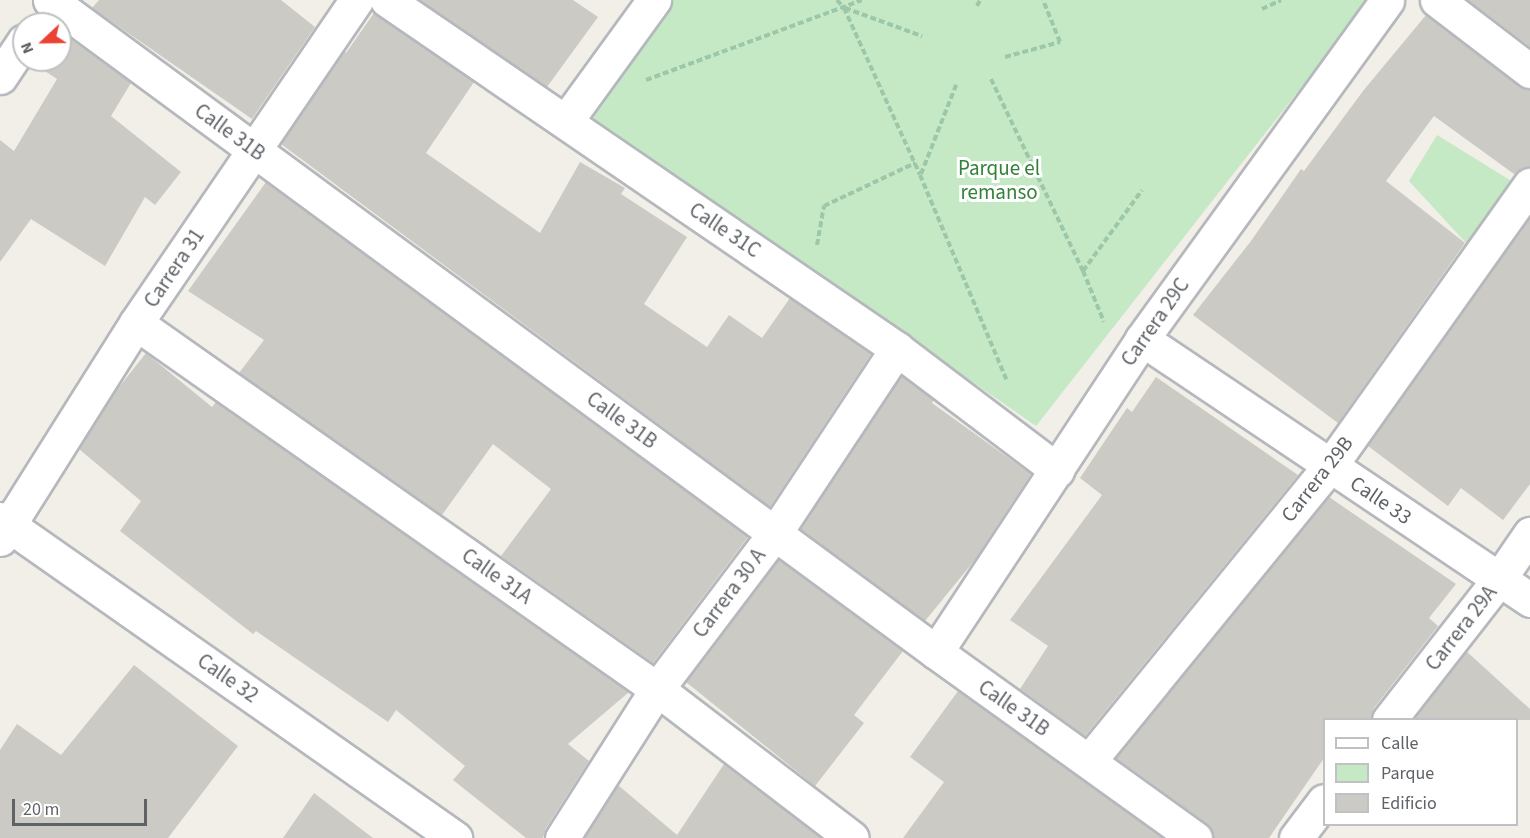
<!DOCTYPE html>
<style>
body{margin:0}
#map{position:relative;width:1530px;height:838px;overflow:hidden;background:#f1efe8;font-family:"Source Sans 3",sans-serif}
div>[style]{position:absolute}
.green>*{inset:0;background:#c5e8c5}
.building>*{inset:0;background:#cccac5}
.path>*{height:4px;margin-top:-2px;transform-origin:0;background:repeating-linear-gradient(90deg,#9cc7a9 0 6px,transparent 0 9px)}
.roads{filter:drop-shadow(2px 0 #b5b8bc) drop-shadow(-2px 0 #b5b8bc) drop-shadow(0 2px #b5b8bc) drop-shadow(0 -2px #b5b8bc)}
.minor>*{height:33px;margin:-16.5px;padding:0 16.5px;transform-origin:16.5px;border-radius:16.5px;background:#fff}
span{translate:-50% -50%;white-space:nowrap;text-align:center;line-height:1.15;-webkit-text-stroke:6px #fff;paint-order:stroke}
.street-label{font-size:21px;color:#5f6368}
.park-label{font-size:21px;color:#348238}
.legend{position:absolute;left:1323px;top:718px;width:195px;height:108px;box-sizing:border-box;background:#fff;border:2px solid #bfc1c3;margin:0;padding:8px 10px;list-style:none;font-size:18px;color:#5f6368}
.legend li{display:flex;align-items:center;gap:12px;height:30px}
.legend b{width:30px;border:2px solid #bfc1c3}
.north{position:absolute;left:12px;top:12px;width:60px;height:60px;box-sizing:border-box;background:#fff;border:2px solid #bfc1c3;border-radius:50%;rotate:248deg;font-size:16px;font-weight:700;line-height:24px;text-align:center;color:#5f6368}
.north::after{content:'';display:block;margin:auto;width:21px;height:27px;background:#ea4335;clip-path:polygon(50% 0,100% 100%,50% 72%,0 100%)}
.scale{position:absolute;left:12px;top:799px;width:135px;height:27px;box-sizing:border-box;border:3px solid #5f6368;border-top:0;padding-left:8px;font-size:18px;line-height:21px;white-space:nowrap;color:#5f6368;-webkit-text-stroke:4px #fff;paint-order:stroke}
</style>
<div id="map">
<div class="green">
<i style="clip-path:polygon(660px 0,1365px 0,1368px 2px,1036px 426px,601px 125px,578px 105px)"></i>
<i style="clip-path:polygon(1437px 135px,1513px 182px,1467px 244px,1409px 181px)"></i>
</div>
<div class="building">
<i style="clip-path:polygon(99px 0,281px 0,315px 27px,252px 119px,92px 8px)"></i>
<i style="clip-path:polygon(420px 0,573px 0,598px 17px,547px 87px)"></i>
<i style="clip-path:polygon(1468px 0,1530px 0,1530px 47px)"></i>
<i style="clip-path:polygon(374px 13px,474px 82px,426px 153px,540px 233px,580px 162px,625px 188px,621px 194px,687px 237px,644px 304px,707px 347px,729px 315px,762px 338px,790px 298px,871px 354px,770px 507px,281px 144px,344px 51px,346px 53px)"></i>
<i style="clip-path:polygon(1426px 15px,1519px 86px,1530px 89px,1530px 167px,1522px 168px,1514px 174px,1434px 116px,1386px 181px,1465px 243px,1338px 423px,1193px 315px,1251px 241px,1301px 169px,1304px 171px,1363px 91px)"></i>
<i style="clip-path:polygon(68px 37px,131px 83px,111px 116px,181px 172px,155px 205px,145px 197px,105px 266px,31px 219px,0 262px,0 140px,14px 151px,57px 79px,45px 71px,51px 60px,60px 60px,60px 47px)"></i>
<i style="clip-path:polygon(266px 182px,748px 537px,653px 663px,501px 556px,551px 489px,493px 444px,442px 515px,239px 373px,264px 340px,188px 291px)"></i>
<i style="clip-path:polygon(1530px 217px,1530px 484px,1503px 520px,1461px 488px,1448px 506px,1368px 446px)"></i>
<i style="clip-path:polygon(146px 353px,212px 407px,216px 402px,629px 692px,568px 744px,589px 761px,546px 828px,543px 838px,526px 838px,453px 780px,465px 766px,396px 710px,388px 722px,256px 631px,253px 634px,120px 531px,141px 501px,79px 449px,112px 396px)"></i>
<i style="clip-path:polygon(902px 376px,934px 400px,932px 403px,1031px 474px,974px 561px,925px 621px,800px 529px)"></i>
<i style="clip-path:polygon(1156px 377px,1298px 475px,1085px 736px,1020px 689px,1048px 646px,1010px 620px,1102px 495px,1080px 478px,1127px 408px,1132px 412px)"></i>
<i style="clip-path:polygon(1329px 497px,1456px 584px,1429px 618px,1438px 626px,1374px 708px,1371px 720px,1324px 720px,1324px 758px,1269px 838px,1213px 838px,1212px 830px,1206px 823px,1116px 758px)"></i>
<i style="clip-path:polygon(779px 559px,903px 651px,854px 715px,864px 723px,815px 786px,686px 682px)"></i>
<i style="clip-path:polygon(1466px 651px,1530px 709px,1530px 720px,1413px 720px)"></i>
<i style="clip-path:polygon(134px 665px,238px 746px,168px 838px,0 838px,0 750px,17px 724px,61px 755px)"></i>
<i style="clip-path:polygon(958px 691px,1163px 838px,903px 838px,944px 782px,910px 757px)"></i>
<i style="clip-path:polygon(724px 764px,821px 838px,584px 838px,618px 785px,677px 835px)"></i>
<i style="clip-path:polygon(314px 793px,373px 838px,283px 838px)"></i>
</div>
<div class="path">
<i style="left:837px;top:0;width:11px;rotate:49deg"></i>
<i style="left:844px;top:8px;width:183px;rotate:65.5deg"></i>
<i style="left:920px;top:175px;width:224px;rotate:67.1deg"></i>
<i style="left:977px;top:6px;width:7px;rotate:-63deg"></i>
<i style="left:845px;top:8px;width:82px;rotate:20deg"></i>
<i style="left:1262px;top:9px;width:21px;rotate:-25deg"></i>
<i style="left:1005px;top:57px;width:57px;rotate:-15.3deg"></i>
<i style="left:1060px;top:42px;width:45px;rotate:-112deg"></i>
<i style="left:991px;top:79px;width:213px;rotate:64.4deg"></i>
<i style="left:1083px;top:271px;width:55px;rotate:67.6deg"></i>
<i style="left:646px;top:80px;width:230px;rotate:-20.3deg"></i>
<i style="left:921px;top:174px;width:96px;rotate:-68.5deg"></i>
<i style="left:817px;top:245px;width:40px;rotate:-80deg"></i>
<i style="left:824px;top:206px;width:101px;rotate:-25.3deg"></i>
<i style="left:1083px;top:271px;width:100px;rotate:-53.9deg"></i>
</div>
<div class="roads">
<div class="minor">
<i style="left:50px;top:0;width:1100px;rotate:36.35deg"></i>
<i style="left:936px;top:652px;width:319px;rotate:35.7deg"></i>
<i style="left:387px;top:0;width:618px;rotate:34.38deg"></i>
<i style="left:897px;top:349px;width:201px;rotate:37.1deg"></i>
<i style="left:1437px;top:0;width:117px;rotate:37.4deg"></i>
<i style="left:0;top:77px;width:43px;rotate:-56.3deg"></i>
<i style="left:566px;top:121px;width:150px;rotate:-54deg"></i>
<i style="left:136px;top:323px;width:637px;rotate:35.09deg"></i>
<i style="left:657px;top:689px;width:245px;rotate:37.4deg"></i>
<i style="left:1142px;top:339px;width:468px;rotate:33.9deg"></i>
<i style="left:0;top:519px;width:556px;rotate:35.03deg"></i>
<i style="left:0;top:539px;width:255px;rotate:-57.8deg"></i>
<i style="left:136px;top:323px;width:391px;rotate:-55.7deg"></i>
<i style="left:936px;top:652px;width:375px;rotate:-56.6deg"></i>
<i style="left:1142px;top:339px;width:418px;rotate:-54.1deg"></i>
<i style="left:1389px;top:720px;width:179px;rotate:-52deg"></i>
<i style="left:1499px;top:579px;width:55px;rotate:-55.4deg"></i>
<i style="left:1089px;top:761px;width:381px;rotate:-50.8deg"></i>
<i style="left:1330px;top:466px;width:345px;rotate:-54.6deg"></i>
<i style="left:562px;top:838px;width:177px;rotate:-57.5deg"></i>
<i style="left:657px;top:689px;width:196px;rotate:-52.9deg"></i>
<i style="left:775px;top:533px;width:221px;rotate:-56.5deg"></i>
<i style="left:1296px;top:838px;width:46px;rotate:-52.9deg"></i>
</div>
</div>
<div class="street-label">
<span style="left:230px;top:132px;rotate:36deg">Calle 31B</span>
<span style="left:725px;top:230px;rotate:34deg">Calle 31C</span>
<span style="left:174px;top:268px;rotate:-56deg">Carrera 31</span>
<span style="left:1155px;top:322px;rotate:-55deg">Carrera 29C</span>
<span style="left:622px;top:420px;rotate:36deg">Calle 31B</span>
<span style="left:1317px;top:479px;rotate:-52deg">Carrera 29B</span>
<span style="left:1381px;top:500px;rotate:34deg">Calle 33</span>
<span style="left:497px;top:576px;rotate:35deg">Calle 31A</span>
<span style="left:729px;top:593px;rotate:-53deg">Carrera 30 A</span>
<span style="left:1461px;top:628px;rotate:-52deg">Carrera 29A</span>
<span style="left:228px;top:678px;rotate:35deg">Calle 32</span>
<span style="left:1014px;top:708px;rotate:35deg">Calle 31B</span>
</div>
<div class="park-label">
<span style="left:999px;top:180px">Parque el<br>remanso</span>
</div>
<ul class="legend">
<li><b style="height:8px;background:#fff"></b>Calle</li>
<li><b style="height:16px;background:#c5e8c5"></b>Parque</li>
<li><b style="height:16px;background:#cccac5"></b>Edificio</li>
</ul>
<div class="north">N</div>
<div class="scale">20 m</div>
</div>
